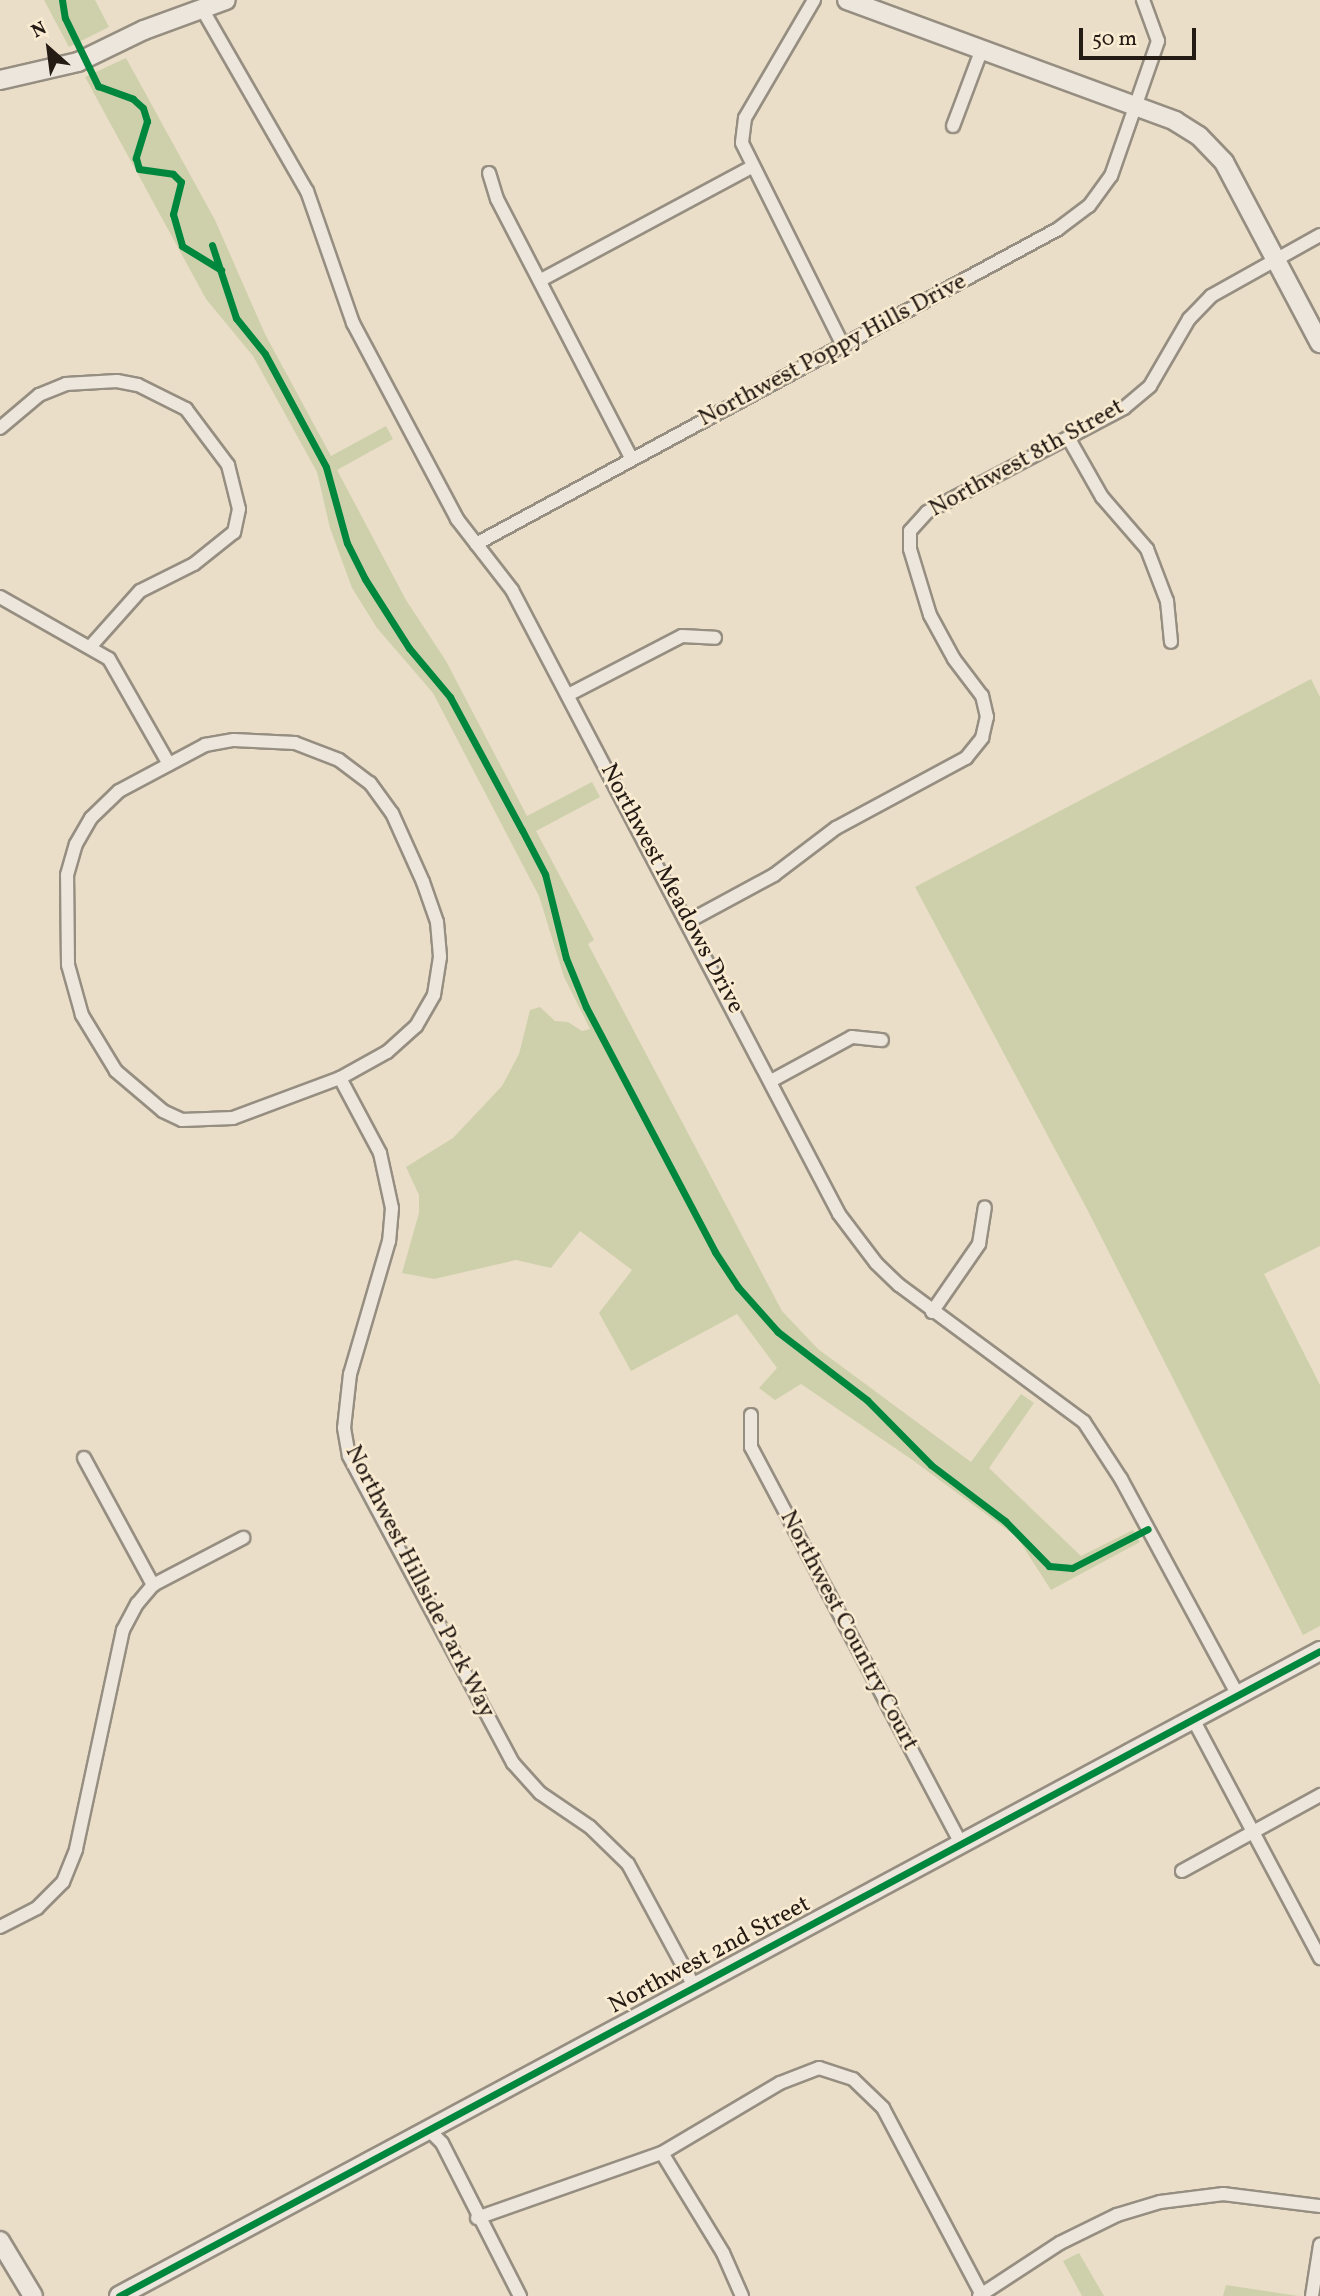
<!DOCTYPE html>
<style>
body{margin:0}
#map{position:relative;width:1320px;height:2296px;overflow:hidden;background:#eadec8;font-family:Vollkorn,serif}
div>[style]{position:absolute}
.green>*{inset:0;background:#ced0ab}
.roads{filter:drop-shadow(2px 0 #968e81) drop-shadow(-2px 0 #968e81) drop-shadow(0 2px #968e81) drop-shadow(0 -2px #968e81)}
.street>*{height:12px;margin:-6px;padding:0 6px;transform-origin:6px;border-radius:6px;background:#ede6dc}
.secondary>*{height:18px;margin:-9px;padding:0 9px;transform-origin:9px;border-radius:9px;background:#ede6dc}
.cycleway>*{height:7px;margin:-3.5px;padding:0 3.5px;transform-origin:3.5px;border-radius:3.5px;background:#00873e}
span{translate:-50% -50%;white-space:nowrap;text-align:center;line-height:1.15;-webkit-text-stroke:5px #faecd2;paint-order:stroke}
.street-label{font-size:24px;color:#251b15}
.north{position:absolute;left:14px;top:14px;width:70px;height:70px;-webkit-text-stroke:5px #faecd2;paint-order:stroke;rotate:332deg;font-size:19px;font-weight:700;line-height:28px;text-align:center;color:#251b15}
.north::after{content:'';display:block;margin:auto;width:24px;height:32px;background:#251b15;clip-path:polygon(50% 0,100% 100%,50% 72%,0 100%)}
.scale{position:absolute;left:1079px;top:28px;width:117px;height:32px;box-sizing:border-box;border:4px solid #251b15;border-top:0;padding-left:9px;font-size:21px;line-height:24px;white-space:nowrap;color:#251b15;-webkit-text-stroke:5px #faecd2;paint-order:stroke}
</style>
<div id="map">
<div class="green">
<i style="clip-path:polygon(44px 0,95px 0,109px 27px,69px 47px)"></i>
<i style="clip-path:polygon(126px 58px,215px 220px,265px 334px,331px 456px,386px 426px,393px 439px,337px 470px,406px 600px,446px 661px,527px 816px,592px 782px,600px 797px,536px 831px,594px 940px,588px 944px,782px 1311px,818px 1349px,971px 1462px,1021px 1394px,1034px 1403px,989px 1468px,1081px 1556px,1133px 1530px,1140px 1542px,1051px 1590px,1017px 1537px,911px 1459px,801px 1384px,775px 1400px,759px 1388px,777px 1368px,737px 1314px,631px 1371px,599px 1313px,632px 1270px,580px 1231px,551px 1268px,516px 1260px,434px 1279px,402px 1273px,419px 1213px,419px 1195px,406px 1167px,453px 1138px,502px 1086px,519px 1054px,530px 1010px,540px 1007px,555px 1021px,568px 1022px,582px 1031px,590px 1029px,564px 977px,539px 896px,433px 693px,377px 628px,352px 588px,330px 528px,317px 472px,253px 356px,206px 299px,85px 77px)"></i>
<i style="clip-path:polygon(1311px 679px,1320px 697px,1320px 1246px,1264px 1274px,1320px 1385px,1320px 1626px,1303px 1635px,1088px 1211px,915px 887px)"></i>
<i style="clip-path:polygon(1079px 2253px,1104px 2296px,1082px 2296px,1063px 2261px)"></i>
<i style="clip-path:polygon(1226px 2285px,1299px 2296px,1223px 2296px)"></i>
</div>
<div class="roads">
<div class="street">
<i style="left:814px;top:0;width:137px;rotate:120.3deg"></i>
<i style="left:745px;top:118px;width:25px;rotate:97deg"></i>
<i style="left:742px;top:143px;width:227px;rotate:63.5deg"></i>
<i style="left:201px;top:7px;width:212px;rotate:60.1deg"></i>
<i style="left:307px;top:191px;width:140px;rotate:70.8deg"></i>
<i style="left:353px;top:323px;width:222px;rotate:62deg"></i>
<i style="left:457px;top:519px;width:90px;rotate:52.2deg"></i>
<i style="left:512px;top:590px;width:704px;rotate:62.34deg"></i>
<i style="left:839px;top:1214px;width:61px;rotate:52.9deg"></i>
<i style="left:876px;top:1263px;width:32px;rotate:44deg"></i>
<i style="left:899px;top:1285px;width:230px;rotate:36.5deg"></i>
<i style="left:1084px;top:1422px;width:68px;rotate:57deg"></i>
<i style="left:1121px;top:1479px;width:246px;rotate:61.6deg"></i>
<i style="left:953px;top:126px;width:82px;rotate:-69.4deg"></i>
<i style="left:489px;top:173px;width:27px;rotate:73deg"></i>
<i style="left:497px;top:199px;width:293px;rotate:62.6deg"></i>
<i style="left:541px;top:280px;width:239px;rotate:-28.2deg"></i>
<i style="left:0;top:428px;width:51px;rotate:-40.2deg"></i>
<i style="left:39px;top:395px;width:29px;rotate:-22deg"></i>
<i style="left:66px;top:384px;width:51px;rotate:-3.4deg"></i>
<i style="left:117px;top:381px;width:21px;rotate:11deg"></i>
<i style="left:138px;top:385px;width:54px;rotate:26.6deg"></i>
<i style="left:186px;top:409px;width:70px;rotate:53.1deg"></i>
<i style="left:228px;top:465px;width:45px;rotate:76deg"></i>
<i style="left:239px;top:509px;width:24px;rotate:102deg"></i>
<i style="left:234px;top:532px;width:51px;rotate:141.3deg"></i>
<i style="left:194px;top:564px;width:60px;rotate:153.4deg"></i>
<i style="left:140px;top:591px;width:75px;rotate:131.8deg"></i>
<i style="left:1069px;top:439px;width:67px;rotate:60.4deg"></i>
<i style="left:1102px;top:497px;width:69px;rotate:49.1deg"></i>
<i style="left:1147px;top:549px;width:56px;rotate:69deg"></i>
<i style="left:1167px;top:601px;width:41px;rotate:84.4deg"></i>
<i style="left:476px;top:544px;width:662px;rotate:-28.42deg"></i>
<i style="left:1058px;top:229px;width:39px;rotate:-37deg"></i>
<i style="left:1089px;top:206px;width:37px;rotate:-54deg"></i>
<i style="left:1111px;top:176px;width:143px;rotate:-70.8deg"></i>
<i style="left:1158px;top:41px;width:44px;rotate:-110.1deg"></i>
<i style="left:0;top:597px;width:125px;rotate:29.6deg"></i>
<i style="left:109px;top:659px;width:121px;rotate:60.3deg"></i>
<i style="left:568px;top:695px;width:128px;rotate:-27.4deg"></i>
<i style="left:682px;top:636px;width:33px;rotate:3deg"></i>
<i style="left:234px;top:740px;width:61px;rotate:2.8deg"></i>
<i style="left:295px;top:743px;width:47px;rotate:21.1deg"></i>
<i style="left:339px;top:760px;width:39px;rotate:37deg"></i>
<i style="left:370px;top:783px;width:37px;rotate:54deg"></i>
<i style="left:392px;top:813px;width:76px;rotate:65.8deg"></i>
<i style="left:423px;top:882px;width:42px;rotate:70.7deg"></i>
<i style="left:437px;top:922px;width:35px;rotate:85deg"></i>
<i style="left:440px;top:957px;width:38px;rotate:99deg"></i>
<i style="left:434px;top:995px;width:36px;rotate:120deg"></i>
<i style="left:416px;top:1026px;width:39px;rotate:138deg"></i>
<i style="left:387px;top:1052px;width:54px;rotate:151deg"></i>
<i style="left:340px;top:1078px;width:114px;rotate:159.5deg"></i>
<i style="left:233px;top:1118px;width:51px;rotate:177.8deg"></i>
<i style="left:182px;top:1120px;width:21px;rotate:-155deg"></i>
<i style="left:163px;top:1111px;width:62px;rotate:-139.6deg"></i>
<i style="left:116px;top:1071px;width:66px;rotate:-121.3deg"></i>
<i style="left:82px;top:1015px;width:52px;rotate:-105.6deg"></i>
<i style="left:68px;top:965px;width:90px;rotate:-90.6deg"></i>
<i style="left:67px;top:875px;width:32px;rotate:-74deg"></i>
<i style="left:76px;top:844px;width:30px;rotate:-60deg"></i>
<i style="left:91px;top:818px;width:39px;rotate:-44deg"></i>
<i style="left:119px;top:791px;width:98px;rotate:-28.1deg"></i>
<i style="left:205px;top:745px;width:29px;rotate:-10deg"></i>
<i style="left:689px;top:921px;width:97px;rotate:-28.4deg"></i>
<i style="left:774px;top:875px;width:78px;rotate:-37.2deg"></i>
<i style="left:836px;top:828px;width:148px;rotate:-28.3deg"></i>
<i style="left:966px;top:758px;width:26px;rotate:-51deg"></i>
<i style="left:982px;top:738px;width:22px;rotate:-77deg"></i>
<i style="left:987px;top:717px;width:22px;rotate:-103deg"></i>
<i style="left:982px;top:696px;width:46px;rotate:-127.1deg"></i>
<i style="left:954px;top:659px;width:50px;rotate:-118.6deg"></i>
<i style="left:930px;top:615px;width:69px;rotate:-106.9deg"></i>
<i style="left:910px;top:549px;width:18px;rotate:-90deg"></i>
<i style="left:910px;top:531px;width:25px;rotate:-48deg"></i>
<i style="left:927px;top:512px;width:223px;rotate:-27.8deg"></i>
<i style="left:1124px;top:408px;width:34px;rotate:-40deg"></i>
<i style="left:1150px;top:386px;width:78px;rotate:-59.8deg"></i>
<i style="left:1189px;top:319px;width:32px;rotate:-46deg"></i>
<i style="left:1211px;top:296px;width:125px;rotate:-29.2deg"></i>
<i style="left:340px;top:1078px;width:85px;rotate:61.9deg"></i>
<i style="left:380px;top:1153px;width:56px;rotate:77.7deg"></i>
<i style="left:392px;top:1208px;width:33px;rotate:95deg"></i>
<i style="left:389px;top:1241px;width:139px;rotate:106.3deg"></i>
<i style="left:350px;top:1374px;width:54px;rotate:96.3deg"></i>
<i style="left:344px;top:1428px;width:28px;rotate:80deg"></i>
<i style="left:349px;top:1456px;width:348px;rotate:61.9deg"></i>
<i style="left:513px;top:1763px;width:40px;rotate:48deg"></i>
<i style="left:540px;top:1793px;width:60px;rotate:34.2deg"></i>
<i style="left:590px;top:1827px;width:53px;rotate:44.2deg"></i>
<i style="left:628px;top:1864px;width:139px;rotate:61.6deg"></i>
<i style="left:771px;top:1081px;width:92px;rotate:-28.5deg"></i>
<i style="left:852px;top:1037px;width:30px;rotate:6deg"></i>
<i style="left:932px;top:1312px;width:83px;rotate:-55.3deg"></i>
<i style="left:979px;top:1244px;width:37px;rotate:-81deg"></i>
<i style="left:751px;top:1415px;width:32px;rotate:90deg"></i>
<i style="left:751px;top:1447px;width:449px;rotate:62.1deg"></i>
<i style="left:84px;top:1458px;width:145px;rotate:61.5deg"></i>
<i style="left:1193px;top:1719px;width:271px;rotate:62deg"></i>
<i style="left:1182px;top:1871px;width:158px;rotate:-28.8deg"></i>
<i style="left:0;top:1927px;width:42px;rotate:-27.2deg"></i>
<i style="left:37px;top:1908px;width:37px;rotate:-45deg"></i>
<i style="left:63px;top:1882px;width:35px;rotate:-68deg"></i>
<i style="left:76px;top:1849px;width:224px;rotate:-77.9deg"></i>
<i style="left:123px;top:1630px;width:30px;rotate:-62deg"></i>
<i style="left:137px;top:1604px;width:25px;rotate:-50deg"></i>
<i style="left:153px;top:1585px;width:102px;rotate:-27.6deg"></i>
<i style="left:429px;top:2130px;width:18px;rotate:45deg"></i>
<i style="left:442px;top:2143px;width:172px;rotate:63deg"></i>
<i style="left:662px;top:2153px;width:117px;rotate:58.6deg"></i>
<i style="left:723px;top:2253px;width:47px;rotate:66.2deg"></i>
<i style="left:477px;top:2218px;width:196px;rotate:-19.4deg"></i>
<i style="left:662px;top:2153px;width:137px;rotate:-30.7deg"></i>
<i style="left:780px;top:2083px;width:42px;rotate:-21deg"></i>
<i style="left:819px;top:2068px;width:36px;rotate:18deg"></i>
<i style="left:853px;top:2079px;width:42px;rotate:44deg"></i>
<i style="left:883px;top:2108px;width:209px;rotate:62.1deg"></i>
<i style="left:979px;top:2296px;width:97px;rotate:-33.2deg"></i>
<i style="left:1060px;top:2243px;width:64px;rotate:-26.2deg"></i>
<i style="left:1117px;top:2215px;width:45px;rotate:-16.8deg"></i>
<i style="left:1160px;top:2202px;width:64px;rotate:-7.2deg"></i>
<i style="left:1223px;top:2194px;width:98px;rotate:7.1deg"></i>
<i style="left:1312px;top:2296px;width:52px;rotate:-81.1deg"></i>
</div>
<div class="secondary">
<i style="left:847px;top:0;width:350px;rotate:20.2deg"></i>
<i style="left:1175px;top:121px;width:28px;rotate:32deg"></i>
<i style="left:1199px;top:136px;width:36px;rotate:46deg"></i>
<i style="left:1224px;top:162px;width:205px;rotate:62.1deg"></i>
<i style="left:0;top:80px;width:80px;rotate:-13deg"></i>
<i style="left:78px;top:62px;width:73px;rotate:-25.9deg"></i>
<i style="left:144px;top:30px;width:87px;rotate:-20.1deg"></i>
<i style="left:0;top:2241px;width:64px;rotate:59deg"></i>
<i style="left:119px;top:2296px;width:1363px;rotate:-28.24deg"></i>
</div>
</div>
<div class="cycleway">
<i style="left:62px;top:0;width:18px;rotate:81deg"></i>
<i style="left:65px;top:18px;width:76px;rotate:64.1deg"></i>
<i style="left:98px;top:86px;width:37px;rotate:20deg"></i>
<i style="left:133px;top:99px;width:13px;rotate:42deg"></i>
<i style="left:143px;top:108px;width:14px;rotate:73deg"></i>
<i style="left:147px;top:121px;width:39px;rotate:107deg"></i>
<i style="left:136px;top:158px;width:11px;rotate:75deg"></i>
<i style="left:139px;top:169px;width:34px;rotate:8deg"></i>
<i style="left:173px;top:174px;width:11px;rotate:45deg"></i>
<i style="left:181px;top:182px;width:33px;rotate:104deg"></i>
<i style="left:173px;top:214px;width:33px;rotate:74deg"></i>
<i style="left:182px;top:246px;width:46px;rotate:31.6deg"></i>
<i style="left:212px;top:245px;width:77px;rotate:71.8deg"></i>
<i style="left:236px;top:318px;width:46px;rotate:51.1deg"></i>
<i style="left:265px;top:354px;width:128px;rotate:61.6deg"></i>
<i style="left:326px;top:467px;width:79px;rotate:74.6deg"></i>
<i style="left:347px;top:543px;width:40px;rotate:63.4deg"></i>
<i style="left:365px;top:579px;width:82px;rotate:57.5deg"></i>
<i style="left:409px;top:648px;width:64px;rotate:50.1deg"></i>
<i style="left:450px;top:697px;width:151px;rotate:61.6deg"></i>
<i style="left:522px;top:830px;width:50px;rotate:62.4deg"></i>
<i style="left:545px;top:874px;width:87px;rotate:76deg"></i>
<i style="left:566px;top:958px;width:53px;rotate:67.8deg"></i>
<i style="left:586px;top:1007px;width:277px;rotate:62.2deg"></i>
<i style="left:715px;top:1252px;width:42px;rotate:56.7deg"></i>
<i style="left:738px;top:1287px;width:60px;rotate:48.4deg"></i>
<i style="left:778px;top:1332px;width:112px;rotate:37.4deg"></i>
<i style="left:867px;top:1400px;width:91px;rotate:45.4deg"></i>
<i style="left:931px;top:1465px;width:93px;rotate:37.1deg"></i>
<i style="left:1005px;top:1521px;width:63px;rotate:45.6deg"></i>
<i style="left:1049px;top:1566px;width:23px;rotate:5deg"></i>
<i style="left:1072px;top:1568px;width:85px;rotate:-27.2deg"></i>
<i style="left:119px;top:2296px;width:1363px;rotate:-28.24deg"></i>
</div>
<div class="street-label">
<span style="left:833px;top:351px;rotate:-28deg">Northwest Poppy Hills Drive</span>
<span style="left:1027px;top:459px;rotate:-29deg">Northwest 8th Street</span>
<span style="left:671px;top:889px;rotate:62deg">Northwest Meadows Drive</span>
<span style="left:419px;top:1582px;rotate:63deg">Northwest Hillside Park Way</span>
<span style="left:848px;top:1631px;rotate:62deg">Northwest Country Court</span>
<span style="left:710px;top:1956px;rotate:-28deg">Northwest 2nd Street</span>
</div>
<div class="north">N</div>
<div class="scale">50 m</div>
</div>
